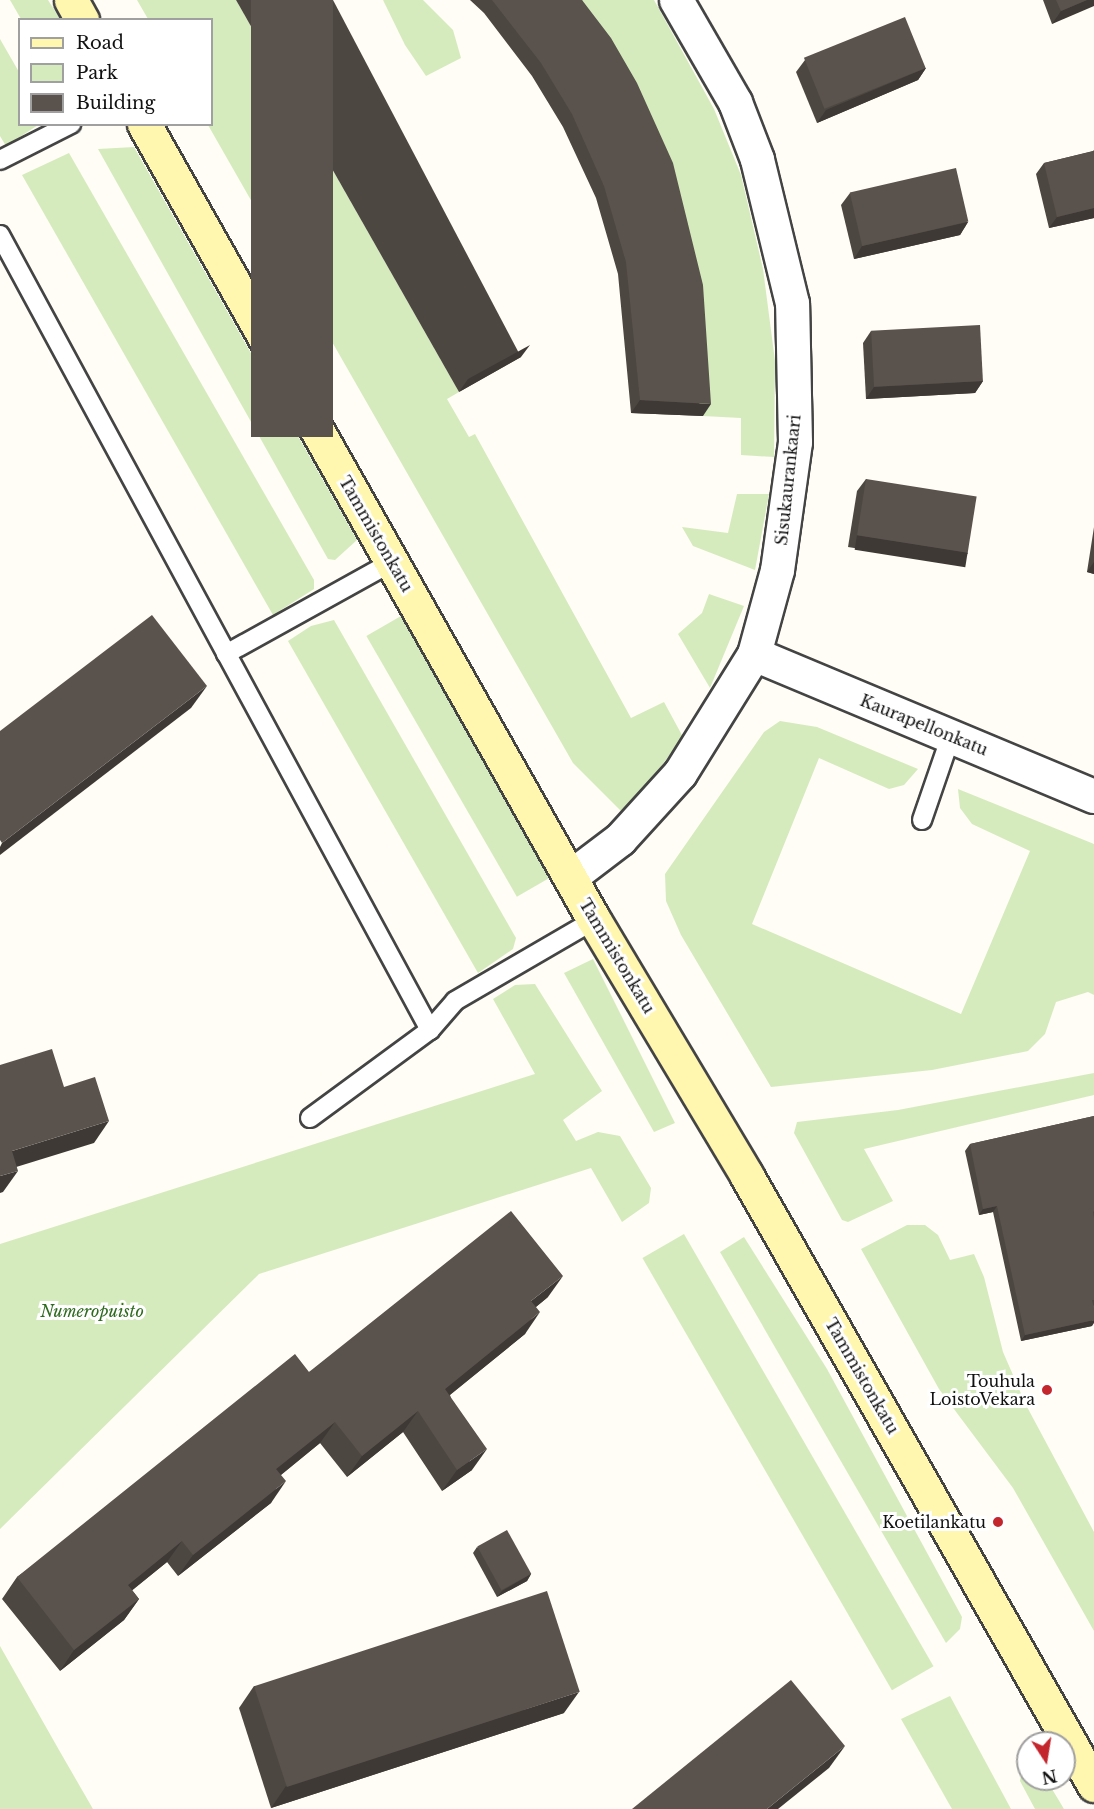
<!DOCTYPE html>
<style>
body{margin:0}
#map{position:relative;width:1094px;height:1809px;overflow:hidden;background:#fffdf5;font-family:"Libre Baskerville",serif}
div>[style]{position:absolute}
.green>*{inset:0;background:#d5ebbd;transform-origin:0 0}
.roads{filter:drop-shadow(2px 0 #444) drop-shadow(-2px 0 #444) drop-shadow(0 2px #444) drop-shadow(0 -2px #444)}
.lane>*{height:18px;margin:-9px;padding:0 9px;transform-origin:9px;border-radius:9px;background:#fff}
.street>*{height:33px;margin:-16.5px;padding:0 16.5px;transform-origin:16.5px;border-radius:16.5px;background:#fff}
.secondary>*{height:33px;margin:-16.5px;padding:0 16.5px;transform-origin:16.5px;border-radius:16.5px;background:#fff6b0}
.wall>*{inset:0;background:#4d4742}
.shaded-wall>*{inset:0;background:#3f3936;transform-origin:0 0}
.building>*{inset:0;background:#5a524d;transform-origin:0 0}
.dots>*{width:16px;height:16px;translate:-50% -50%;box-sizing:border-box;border:3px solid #fff;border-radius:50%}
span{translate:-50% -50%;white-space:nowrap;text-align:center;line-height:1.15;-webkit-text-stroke:6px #fff;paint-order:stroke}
.street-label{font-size:16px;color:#111}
.park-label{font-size:16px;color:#2f6b1f;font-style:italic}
.poi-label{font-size:16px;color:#111}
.right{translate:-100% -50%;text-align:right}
.legend{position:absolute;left:18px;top:18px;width:195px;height:108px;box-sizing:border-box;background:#fff;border:2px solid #a0a0a0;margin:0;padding:8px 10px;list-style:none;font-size:18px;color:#111}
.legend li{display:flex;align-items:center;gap:12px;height:30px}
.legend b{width:30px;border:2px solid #a0a0a0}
.north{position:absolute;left:1016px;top:1731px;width:60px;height:60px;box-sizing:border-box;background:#fff;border:2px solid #a0a0a0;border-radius:50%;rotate:168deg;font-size:16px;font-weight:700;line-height:24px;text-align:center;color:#111}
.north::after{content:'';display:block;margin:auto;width:21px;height:27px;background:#c4262e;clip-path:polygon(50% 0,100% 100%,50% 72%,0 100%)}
</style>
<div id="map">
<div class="green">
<i style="clip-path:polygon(10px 0,48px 0,60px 19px,21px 19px)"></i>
<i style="clip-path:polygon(137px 0,236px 0,459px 392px,447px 399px,469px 437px,475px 434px,631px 718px,664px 702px,683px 737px,634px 803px,621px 811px,573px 763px,208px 125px,212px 124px,212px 20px,148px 19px)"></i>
<i style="clip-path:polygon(383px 0,423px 0,453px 30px,461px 58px,426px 76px,405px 45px)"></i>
<i style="clip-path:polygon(567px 0,654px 0,714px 109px,741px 175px,763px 269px,775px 361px,774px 457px,741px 455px,741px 418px,703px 416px)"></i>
<i style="clip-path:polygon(0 39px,19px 72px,20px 124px,38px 125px,6px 146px,0 136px)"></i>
<i style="clip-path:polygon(134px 147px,357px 540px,335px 560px,328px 559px,98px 149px)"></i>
<i style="clip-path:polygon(69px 153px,314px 580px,314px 589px,273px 615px,22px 175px)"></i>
<i style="clip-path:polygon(737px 494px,769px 494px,755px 570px,693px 546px,682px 527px,728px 533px)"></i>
<i style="clip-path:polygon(709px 594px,744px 606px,710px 688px,678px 634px,702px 613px)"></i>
<i style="left:401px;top:616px;width:301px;height:40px;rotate:60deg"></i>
<i style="clip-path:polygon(334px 620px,516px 938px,513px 949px,478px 973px,288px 641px,311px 626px)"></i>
<i style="clip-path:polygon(780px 721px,817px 727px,918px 769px,904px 785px,889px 789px,819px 758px,752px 924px,961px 1014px,1030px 851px,972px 824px,960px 808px,958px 789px,1094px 844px,1094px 995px,1088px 992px,1056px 1002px,1045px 1034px,1028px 1051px,932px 1070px,771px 1087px,681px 935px,666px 901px,665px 874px,764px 732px)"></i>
<i style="clip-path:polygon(593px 959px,675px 1123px,654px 1132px,564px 973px)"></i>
<i style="clip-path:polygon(535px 984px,602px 1091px,563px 1120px,576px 1141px,598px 1132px,620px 1136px,651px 1188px,649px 1203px,622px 1222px,591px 1168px,259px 1274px,0 1529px,0 1244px,535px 1074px,493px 999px,515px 985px)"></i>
<i style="clip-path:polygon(1094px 1073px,1094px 1095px,864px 1149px,893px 1201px,848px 1222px,842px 1220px,794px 1133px,797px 1122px,898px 1110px)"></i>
<i style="clip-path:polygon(907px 1225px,925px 1225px,938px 1235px,950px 1260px,974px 1254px,984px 1277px,1003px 1352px,1026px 1405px,1094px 1532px,1094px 1631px,1013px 1488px,939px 1389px,861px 1249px)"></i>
<i style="left:684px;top:1234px;width:499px;height:48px;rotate:60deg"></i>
<i style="clip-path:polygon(744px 1237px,827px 1369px,962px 1617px,960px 1629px,946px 1643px,720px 1252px)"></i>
<i style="clip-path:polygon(0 1646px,59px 1750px,93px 1809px,0 1809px)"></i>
<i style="clip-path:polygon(950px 1696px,1011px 1809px,952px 1809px,901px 1719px)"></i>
<i style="clip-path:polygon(1028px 1765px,1028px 1779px,1046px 1779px,1064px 1809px,1035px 1809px,1020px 1781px,1022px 1768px)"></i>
</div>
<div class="roads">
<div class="lane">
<i style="left:0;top:160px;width:80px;rotate:-26.9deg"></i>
<i style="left:0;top:235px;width:904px;rotate:61.59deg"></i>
<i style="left:226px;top:654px;width:190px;rotate:-29deg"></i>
<i style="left:922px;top:820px;width:89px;rotate:-71deg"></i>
<i style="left:310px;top:1118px;width:149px;rotate:-36.3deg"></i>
<i style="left:430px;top:1030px;width:38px;rotate:-49deg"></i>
<i style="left:455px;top:1001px;width:161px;rotate:-30.2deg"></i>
</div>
<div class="street">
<i style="left:754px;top:654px;width:368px;rotate:22.7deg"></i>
<i style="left:570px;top:877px;width:63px;rotate:-37.2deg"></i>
<i style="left:620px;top:839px;width:89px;rotate:-47.7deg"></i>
<i style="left:680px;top:773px;width:140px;rotate:-58.1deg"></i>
<i style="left:754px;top:654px;width:87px;rotate:-74.7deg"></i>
<i style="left:777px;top:570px;width:129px;rotate:-82deg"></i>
<i style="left:795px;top:442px;width:139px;rotate:-91.2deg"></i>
<i style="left:792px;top:303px;width:148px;rotate:-103.7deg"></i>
<i style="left:757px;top:159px;width:61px;rotate:-111.1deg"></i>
<i style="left:735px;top:102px;width:118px;rotate:-120deg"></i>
</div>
<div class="secondary">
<i style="left:71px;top:0;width:23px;rotate:61deg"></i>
<i style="left:144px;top:124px;width:914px;rotate:60.52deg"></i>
<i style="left:594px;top:920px;width:298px;rotate:59.1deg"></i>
<i style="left:747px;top:1176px;width:701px;rotate:60.33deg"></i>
</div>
</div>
<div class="wall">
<i style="clip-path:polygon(236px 0,333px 0,521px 357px,459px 392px)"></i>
<i style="clip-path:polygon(470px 0,582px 0,703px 416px,631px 413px,618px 274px,596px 198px,563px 127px,532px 76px,484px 13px)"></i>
<i style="clip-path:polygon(1043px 0,1094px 0,1052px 24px)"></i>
<i style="clip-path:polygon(805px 60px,926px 68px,918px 80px,817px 123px,796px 72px)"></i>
<i style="clip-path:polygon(1094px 150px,1094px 218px,1049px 228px,1036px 174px,1044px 163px,1093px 151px)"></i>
<i style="clip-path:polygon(850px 193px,968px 222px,960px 235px,854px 259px,841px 205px)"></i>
<i style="clip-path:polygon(871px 331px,983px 381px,975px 393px,866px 399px,863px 343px)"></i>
<i style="clip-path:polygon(866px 479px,968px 553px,959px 565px,848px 547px,857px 491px)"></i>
<i style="clip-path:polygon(1094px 527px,1094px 574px,1087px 572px)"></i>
<i style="clip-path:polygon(1094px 1116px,1094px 1305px,1092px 1326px,1021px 1341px,993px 1212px,979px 1215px,965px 1151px,970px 1144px)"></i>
<i style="clip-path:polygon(548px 1297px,536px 1307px,525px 1334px,450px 1395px,472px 1470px,442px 1491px,403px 1432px,347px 1477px,320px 1443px,281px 1475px,271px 1503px,178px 1576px,167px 1562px,132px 1590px,139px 1599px,124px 1620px,60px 1671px,2px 1599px,17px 1577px,309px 1372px)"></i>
<i style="clip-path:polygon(477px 1547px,531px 1574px,527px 1581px,497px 1597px,473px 1553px)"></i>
<i style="clip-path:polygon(254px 1686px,564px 1713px,271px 1808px,239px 1708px)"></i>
</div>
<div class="shaded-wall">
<i style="clip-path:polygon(1087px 0,1094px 0,1094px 6px,1052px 24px,1061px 11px)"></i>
<i style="clip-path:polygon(926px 68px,918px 80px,817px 123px,826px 110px)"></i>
<i style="clip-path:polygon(1094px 208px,1094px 218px,1049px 228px,1057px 217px)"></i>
<i style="clip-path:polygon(968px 222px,960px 235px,854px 259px,862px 246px)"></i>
<i style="clip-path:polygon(530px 345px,521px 357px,459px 392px,468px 379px)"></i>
<i style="clip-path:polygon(983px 381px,975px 393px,866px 399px,874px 387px)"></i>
<i style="clip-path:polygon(640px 400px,711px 404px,703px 416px,631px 413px)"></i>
<i style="left:857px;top:535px;width:112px;height:15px;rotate:9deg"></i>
<i style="clip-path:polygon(1094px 562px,1094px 574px,1087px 572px)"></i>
<i style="clip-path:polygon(207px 686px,191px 708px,0 855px,0 847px,2px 843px)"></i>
<i style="clip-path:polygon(109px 1121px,94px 1143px,0 1172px,12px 1151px)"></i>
<i style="clip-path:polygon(18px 1171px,3px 1192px,0 1193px,0 1176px)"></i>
<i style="clip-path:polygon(997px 1206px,993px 1212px,979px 1215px,983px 1209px)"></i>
<i style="clip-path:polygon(563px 1276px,548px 1297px,516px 1323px,531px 1301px)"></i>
<i style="clip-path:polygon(540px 1312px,525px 1334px,431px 1410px,445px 1389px)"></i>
<i style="clip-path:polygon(1094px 1320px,1094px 1323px,1092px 1326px,1021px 1341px,1025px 1335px)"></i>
<i style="clip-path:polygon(418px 1411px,403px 1432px,347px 1477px,362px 1456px)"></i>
<i style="clip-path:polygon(335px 1422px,320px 1443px,261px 1491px,276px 1469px)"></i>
<i style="clip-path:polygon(487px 1449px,472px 1470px,442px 1491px,457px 1470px)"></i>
<i style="clip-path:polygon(286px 1481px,271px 1503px,178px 1576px,193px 1555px)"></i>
<i style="clip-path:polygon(182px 1541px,167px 1562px,113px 1606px,128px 1585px)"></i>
<i style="clip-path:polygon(531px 1574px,527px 1581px,497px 1597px,502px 1591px)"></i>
<i style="clip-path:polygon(139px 1599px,124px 1620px,60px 1671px,74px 1650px)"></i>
<i style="clip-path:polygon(579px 1692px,564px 1713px,271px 1808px,286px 1786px)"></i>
<i style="clip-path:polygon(845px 1746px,829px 1768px,778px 1809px,767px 1809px)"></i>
</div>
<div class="building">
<i style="left:251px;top:0;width:82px;height:437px"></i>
<i style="clip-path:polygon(492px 0,582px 0,611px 38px,637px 83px,673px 163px,703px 285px,711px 404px,640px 400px,626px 262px,604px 186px,572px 114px,541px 63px)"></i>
<i style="clip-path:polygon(1056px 0,1087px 0,1061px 11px)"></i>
<i style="left:905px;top:17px;width:55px;height:109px;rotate:68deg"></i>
<i style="clip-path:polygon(1094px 151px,1094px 208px,1057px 217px,1044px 163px)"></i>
<i style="left:956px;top:168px;width:55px;height:109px;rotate:77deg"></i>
<i style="left:980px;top:325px;width:56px;height:109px;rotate:87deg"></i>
<i style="left:866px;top:479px;width:112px;height:57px;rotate:9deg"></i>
<i style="clip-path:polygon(152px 615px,207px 686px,2px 843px,0 840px,0 731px)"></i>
<i style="clip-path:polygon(52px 1049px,64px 1087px,95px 1077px,109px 1121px,12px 1151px,18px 1171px,0 1176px,0 1065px)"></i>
<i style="clip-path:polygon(1094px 1116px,1094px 1211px,1093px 1212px,1094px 1218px,1094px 1300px,1092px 1300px,1094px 1308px,1094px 1320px,1025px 1335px,997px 1206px,983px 1209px,970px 1144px)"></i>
<i style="clip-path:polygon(511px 1211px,563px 1276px,531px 1301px,540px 1312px,445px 1389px,487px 1449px,457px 1470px,418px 1411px,362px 1456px,335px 1422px,276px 1469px,286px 1481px,193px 1555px,182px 1541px,128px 1585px,139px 1599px,74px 1650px,17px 1577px,295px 1354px,309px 1372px)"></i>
<i style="left:507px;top:1530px;width:50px;height:34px;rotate:61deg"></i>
<i style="left:547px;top:1591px;width:106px;height:308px;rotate:72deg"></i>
<i style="clip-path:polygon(791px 1680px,845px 1746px,767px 1809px,632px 1809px)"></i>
</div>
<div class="dots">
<i style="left:1047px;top:1390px;background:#c4262e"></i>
<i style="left:998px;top:1522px;background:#c4262e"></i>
</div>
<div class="street-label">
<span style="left:788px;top:480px;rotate:-84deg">Sisukaurankaari</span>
<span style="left:376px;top:534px;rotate:60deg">Tammistonkatu</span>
<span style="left:924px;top:725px;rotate:22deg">Kaurapellonkatu</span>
<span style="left:617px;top:956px;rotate:59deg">Tammistonkatu</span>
<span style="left:862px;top:1376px;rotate:60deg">Tammistonkatu</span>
</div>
<div class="park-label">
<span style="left:92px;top:1311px">Numeropuisto</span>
</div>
<div class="poi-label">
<span class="right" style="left:1035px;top:1390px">Touhula<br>LoistoVekara</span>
<span class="right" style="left:986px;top:1522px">Koetilankatu</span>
</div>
<ul class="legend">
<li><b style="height:8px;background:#fff6b0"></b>Road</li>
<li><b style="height:16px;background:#d5ebbd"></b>Park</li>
<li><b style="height:16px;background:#5a524d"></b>Building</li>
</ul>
<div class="north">N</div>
</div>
